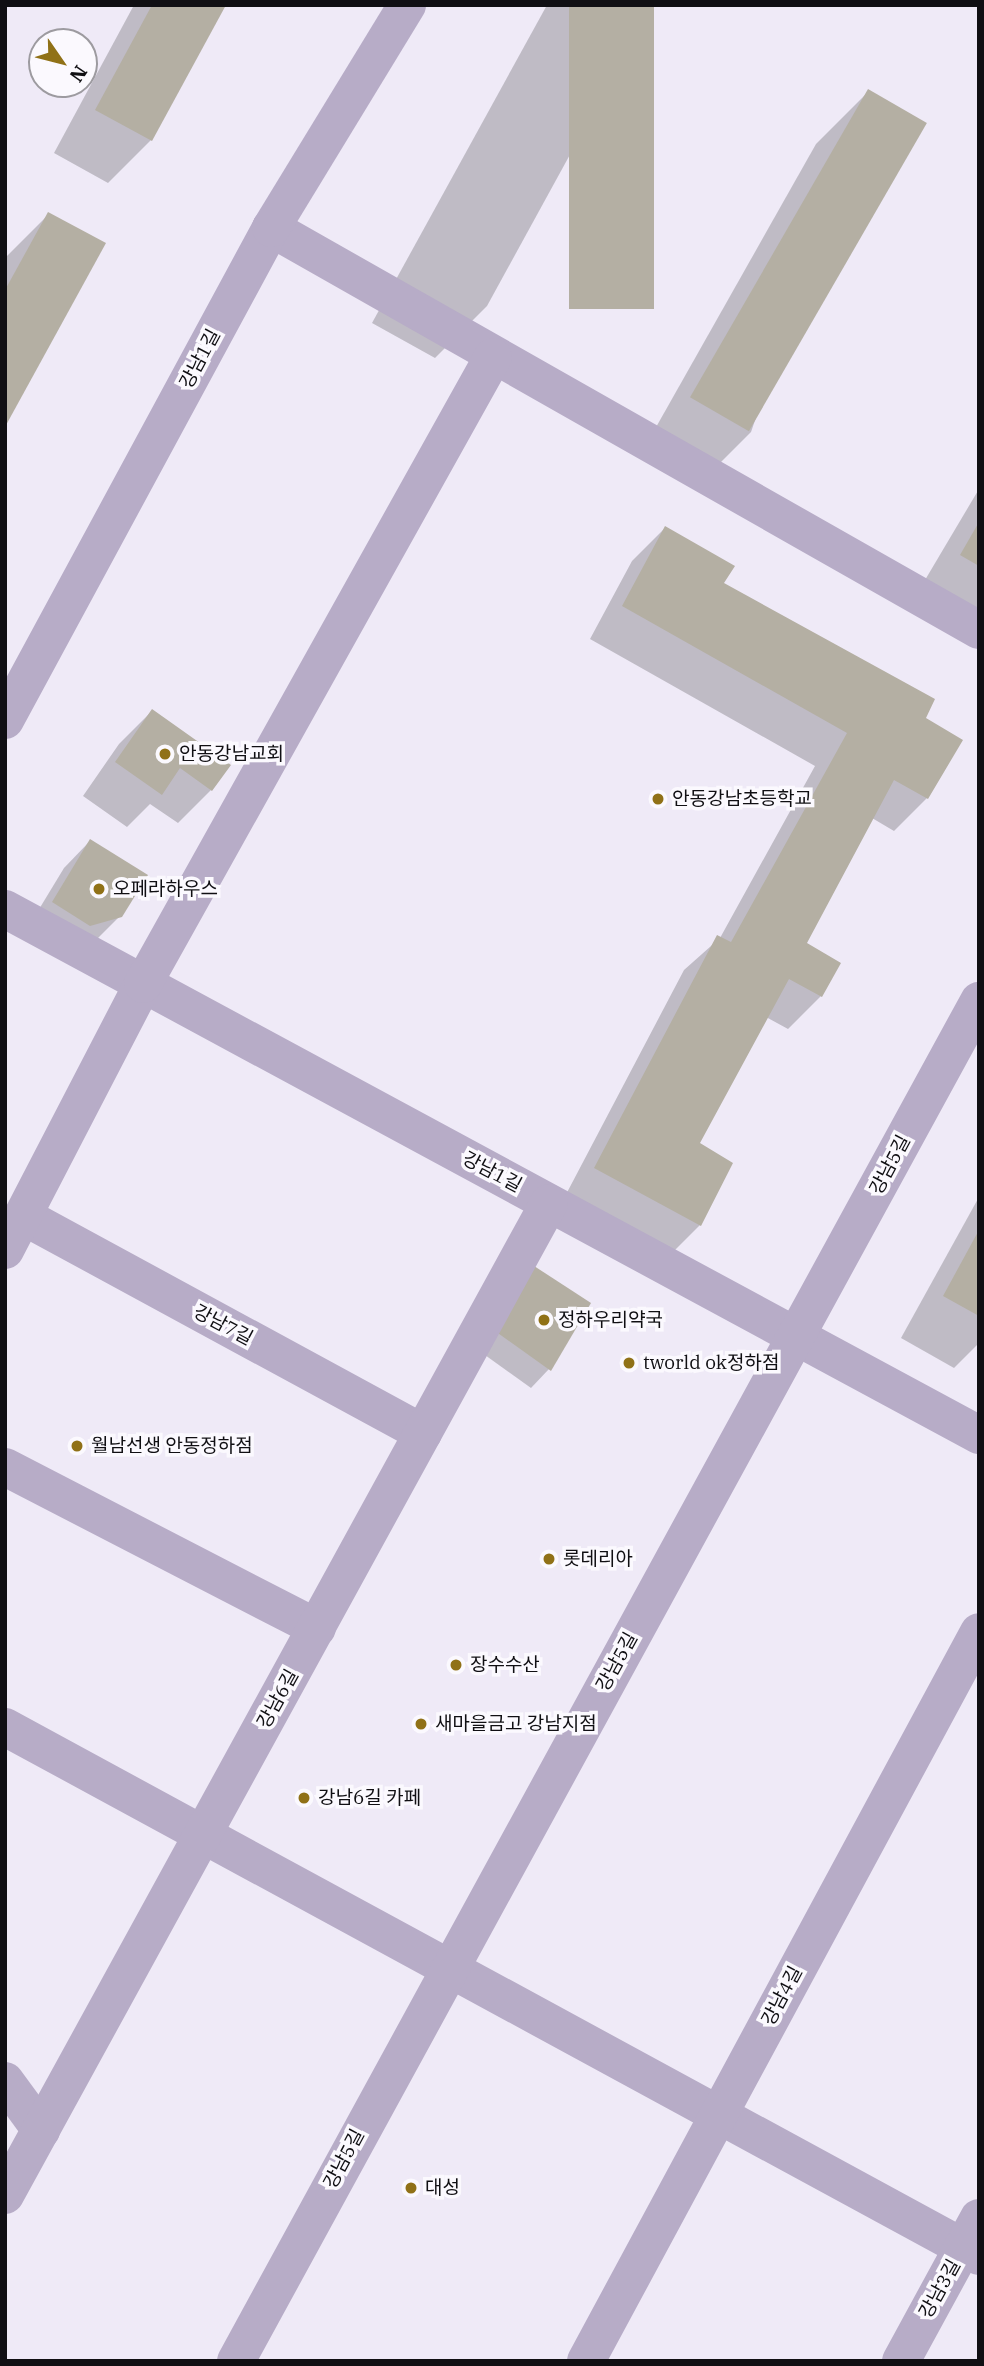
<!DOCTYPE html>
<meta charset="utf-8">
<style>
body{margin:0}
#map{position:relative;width:984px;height:2366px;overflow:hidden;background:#efeaf7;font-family:"IBM Plex Serif","Noto Sans KR",serif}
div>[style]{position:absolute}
.shadow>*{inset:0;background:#0003}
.building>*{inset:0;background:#b4afa3;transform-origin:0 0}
.minor>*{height:38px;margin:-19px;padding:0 19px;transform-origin:19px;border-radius:19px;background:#b7acc7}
.dots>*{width:19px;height:19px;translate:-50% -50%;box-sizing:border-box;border:4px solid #fbf9fe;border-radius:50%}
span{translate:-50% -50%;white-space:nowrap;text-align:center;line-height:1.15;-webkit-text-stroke:7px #fbf9fe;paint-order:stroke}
.street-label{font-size:19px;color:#100f13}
.poi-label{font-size:19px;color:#100f13}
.left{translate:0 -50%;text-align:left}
.frame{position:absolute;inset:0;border:7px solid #100f13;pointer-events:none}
.north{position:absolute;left:28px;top:28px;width:70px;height:70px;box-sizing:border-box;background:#fbf9fe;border:2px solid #9d9ba0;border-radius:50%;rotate:125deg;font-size:19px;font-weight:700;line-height:28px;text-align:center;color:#100f13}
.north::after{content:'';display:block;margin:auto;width:24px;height:32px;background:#907117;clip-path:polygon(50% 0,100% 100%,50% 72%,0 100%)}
</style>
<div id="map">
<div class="shadow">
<i style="clip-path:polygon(134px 5px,224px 5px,151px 140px,108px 183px,54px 153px)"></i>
<i style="clip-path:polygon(547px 5px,652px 5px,487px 306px,435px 358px,372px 323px)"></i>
<i style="clip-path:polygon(868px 92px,751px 432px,699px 484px,642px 452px,816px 144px)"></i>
<i style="clip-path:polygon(49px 214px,5px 423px,5px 258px)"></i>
<i style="clip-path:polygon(979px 489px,979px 622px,909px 607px)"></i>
<i style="clip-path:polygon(665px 528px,722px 584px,923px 718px,927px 798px,894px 831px,872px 818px,805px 943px,821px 996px,788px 1029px,766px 1017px,698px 1143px,700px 1225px,667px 1258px,562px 1202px,684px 970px,720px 938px,815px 766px,590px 639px,632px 561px)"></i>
<i style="clip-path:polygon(152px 711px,211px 790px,178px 823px,150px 804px,127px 827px,83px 796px,119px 744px)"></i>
<i style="clip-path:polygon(90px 841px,120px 916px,93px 943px,27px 929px,64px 868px)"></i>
<i style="clip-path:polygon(979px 1197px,979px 1343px,954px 1368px,901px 1338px)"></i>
<i style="clip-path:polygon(513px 1285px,549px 1369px,531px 1388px,478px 1350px)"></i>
</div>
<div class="building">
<i style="clip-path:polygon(152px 5px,226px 5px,152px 141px,95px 110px)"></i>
<i style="left:569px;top:5px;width:85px;height:304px"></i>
<i style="left:868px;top:89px;width:68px;height:356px;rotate:30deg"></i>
<i style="clip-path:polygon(48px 212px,106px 243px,5px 427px,5px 290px)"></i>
<i style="clip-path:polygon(979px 522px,979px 566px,960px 555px)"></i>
<i style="clip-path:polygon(665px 526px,735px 566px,724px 583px,935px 699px,926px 718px,963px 740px,928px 799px,894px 780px,807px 943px,841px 963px,822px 997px,789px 979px,700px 1143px,733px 1163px,701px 1226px,594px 1168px,717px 935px,731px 942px,847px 733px,622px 606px)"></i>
<i style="clip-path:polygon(152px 709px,231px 765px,212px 791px,180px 768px,162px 795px,115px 762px)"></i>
<i style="clip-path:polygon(90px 839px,148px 875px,122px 917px,90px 926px,52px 902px)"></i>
<i style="clip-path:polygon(979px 1230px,979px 1316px,943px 1296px)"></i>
<i style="clip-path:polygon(531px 1264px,591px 1303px,551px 1371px,495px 1331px)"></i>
</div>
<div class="minor">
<i style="left:271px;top:228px;width:814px;rotate:29.59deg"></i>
<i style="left:5px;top:720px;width:559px;rotate:-61.6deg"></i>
<i style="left:271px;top:228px;width:261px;rotate:-58.6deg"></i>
<i style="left:5px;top:909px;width:1107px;rotate:28.37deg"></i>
<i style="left:23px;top:1216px;width:455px;rotate:28.5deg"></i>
<i style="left:5px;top:1250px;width:300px;rotate:-62.6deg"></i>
<i style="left:143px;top:984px;width:718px;rotate:-60.83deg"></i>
<i style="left:5px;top:1467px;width:351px;rotate:27.3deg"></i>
<i style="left:5px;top:1727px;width:1108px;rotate:28.51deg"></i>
<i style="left:5px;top:2081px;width:61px;rotate:53.7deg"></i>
<i style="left:5px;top:2195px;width:1131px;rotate:-61.26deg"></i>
<i style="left:236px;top:2361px;width:1550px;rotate:-61.35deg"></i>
<i style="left:586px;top:2361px;width:828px;rotate:-61.67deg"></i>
<i style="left:901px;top:2361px;width:163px;rotate:-61.4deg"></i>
</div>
<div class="dots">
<i style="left:165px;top:754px;background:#907117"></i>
<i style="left:658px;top:799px;background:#907117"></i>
<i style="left:99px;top:889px;background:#907117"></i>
<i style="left:544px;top:1320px;background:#907117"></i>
<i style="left:629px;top:1363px;background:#907117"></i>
<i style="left:77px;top:1446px;background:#907117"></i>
<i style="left:549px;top:1559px;background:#907117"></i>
<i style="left:456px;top:1665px;background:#907117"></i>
<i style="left:421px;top:1724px;background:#907117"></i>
<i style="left:304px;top:1798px;background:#907117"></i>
<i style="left:411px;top:2188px;background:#907117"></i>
</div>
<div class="street-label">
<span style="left:200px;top:359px;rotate:-62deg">강남1길</span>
<span style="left:890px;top:1165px;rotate:-62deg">강남5길</span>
<span style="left:492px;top:1172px;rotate:28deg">강남1길</span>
<span style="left:223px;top:1325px;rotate:28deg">강남7길</span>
<span style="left:617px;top:1662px;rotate:-61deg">강남5길</span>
<span style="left:278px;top:1699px;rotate:-61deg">강남6길</span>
<span style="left:782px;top:1996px;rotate:-62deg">강남4길</span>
<span style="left:344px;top:2159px;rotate:-62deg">강남5길</span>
<span style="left:940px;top:2289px;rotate:-61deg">강남3길</span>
</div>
<div class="poi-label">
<span class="left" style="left:179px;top:754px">안동강남교회</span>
<span class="left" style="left:672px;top:799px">안동강남초등학교</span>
<span class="left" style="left:113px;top:889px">오페라하우스</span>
<span class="left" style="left:558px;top:1320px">정하우리약국</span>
<span class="left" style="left:643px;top:1363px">tworld ok정하점</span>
<span class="left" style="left:91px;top:1446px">월남선생 안동정하점</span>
<span class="left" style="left:563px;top:1559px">롯데리아</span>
<span class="left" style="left:470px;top:1665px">장수수산</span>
<span class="left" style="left:435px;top:1724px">새마을금고 강남지점</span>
<span class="left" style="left:318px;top:1798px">강남6길 카페</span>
<span class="left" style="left:425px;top:2188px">대성</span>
</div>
<div class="frame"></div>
<div class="north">N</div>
</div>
